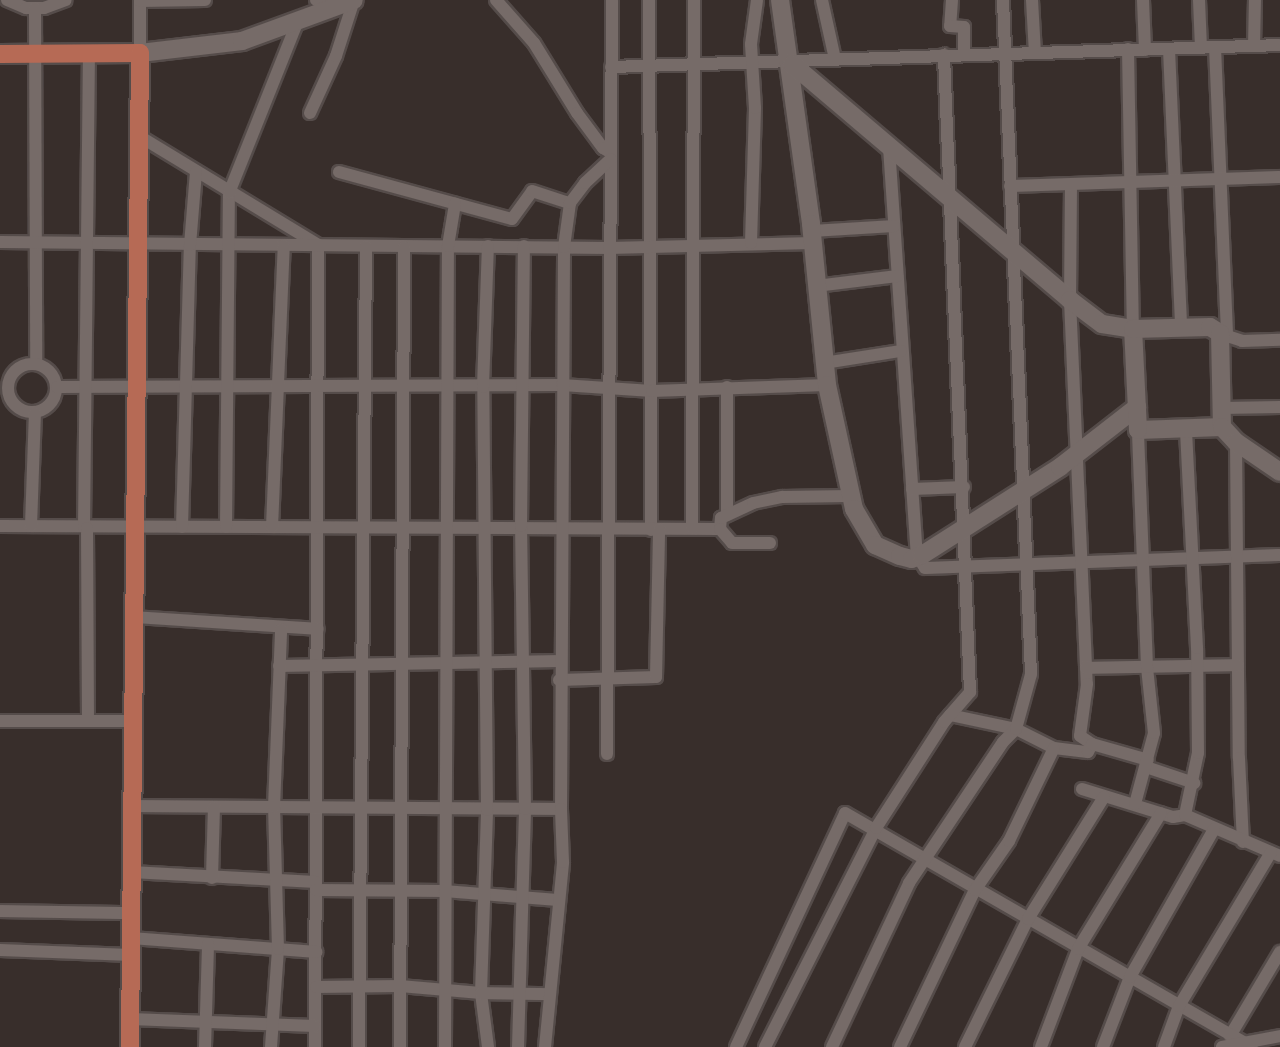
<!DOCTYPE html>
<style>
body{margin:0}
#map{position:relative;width:1280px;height:1047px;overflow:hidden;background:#382e2b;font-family:"Archivo Narrow",sans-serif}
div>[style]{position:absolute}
.roads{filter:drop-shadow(2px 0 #554c4a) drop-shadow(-2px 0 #554c4a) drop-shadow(0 2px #554c4a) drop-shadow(0 -2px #554c4a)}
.street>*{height:12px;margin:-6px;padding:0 6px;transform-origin:6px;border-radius:6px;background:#766b68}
.street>.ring{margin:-6px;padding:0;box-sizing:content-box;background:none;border:12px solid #766b68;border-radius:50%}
.secondary>*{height:18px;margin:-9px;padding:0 9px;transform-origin:9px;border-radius:9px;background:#766b68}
.primary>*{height:18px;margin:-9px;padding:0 9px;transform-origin:9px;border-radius:9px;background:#b66a55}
span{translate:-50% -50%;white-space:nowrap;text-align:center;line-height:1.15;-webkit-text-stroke:6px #1c1816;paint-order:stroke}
</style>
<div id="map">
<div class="roads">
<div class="street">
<i style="left:7px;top:0;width:21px;rotate:23deg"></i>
<i style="left:26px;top:8px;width:18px"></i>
<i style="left:44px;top:8px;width:23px;rotate:-20deg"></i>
<i style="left:140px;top:0;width:53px;rotate:90deg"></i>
<i style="left:316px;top:0;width:25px;rotate:5deg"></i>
<i style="left:496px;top:0;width:57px;rotate:48.5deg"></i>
<i style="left:534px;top:43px;width:82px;rotate:58.4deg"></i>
<i style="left:577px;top:113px;width:44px;rotate:53.4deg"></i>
<i style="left:603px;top:148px;width:9px;rotate:32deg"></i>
<i style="left:649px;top:0;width:530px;rotate:89.78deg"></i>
<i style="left:822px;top:0;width:60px;rotate:77.6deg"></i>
<i style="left:952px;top:0;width:26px;rotate:94deg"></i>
<i style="left:950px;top:26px;width:14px;rotate:4deg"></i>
<i style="left:964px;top:27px;width:28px;rotate:90deg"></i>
<i style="left:1032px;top:0;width:53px;rotate:86.8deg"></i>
<i style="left:1143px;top:0;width:50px;rotate:87.7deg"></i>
<i style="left:1199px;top:0;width:48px;rotate:87.6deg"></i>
<i style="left:140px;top:1px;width:65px;rotate:-0.9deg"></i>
<i style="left:35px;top:8px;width:356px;rotate:89.8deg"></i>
<i style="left:1254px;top:46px;width:46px;rotate:-88.8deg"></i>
<i style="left:1215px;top:47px;width:289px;rotate:87.6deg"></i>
<i style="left:1128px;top:49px;width:280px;rotate:89deg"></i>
<i style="left:1169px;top:49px;width:278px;rotate:87.5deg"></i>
<i style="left:611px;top:67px;width:669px;rotate:-1.88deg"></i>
<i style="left:310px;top:113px;width:63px;rotate:-65.5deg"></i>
<i style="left:336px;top:56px;width:59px;rotate:-72.2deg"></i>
<i style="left:139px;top:136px;width:210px;rotate:31.3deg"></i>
<i style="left:318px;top:245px;width:802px;rotate:90.21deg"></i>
<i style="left:889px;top:147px;width:410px;rotate:86.1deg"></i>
<i style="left:917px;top:556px;width:14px;rotate:56deg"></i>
<i style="left:925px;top:568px;width:355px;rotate:-2.1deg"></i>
<i style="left:339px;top:172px;width:179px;rotate:15.2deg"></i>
<i style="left:512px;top:219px;width:34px;rotate:-54deg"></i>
<i style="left:532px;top:191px;width:40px;rotate:18deg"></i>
<i style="left:1071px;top:185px;width:115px;rotate:90.5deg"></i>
<i style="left:1070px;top:300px;width:384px;rotate:87.5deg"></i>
<i style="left:1087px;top:684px;width:52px;rotate:97.7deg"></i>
<i style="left:1080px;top:736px;width:14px;rotate:34deg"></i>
<i style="left:1010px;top:186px;width:270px;rotate:-1.9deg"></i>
<i style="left:812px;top:231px;width:82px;rotate:-3.5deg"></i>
<i style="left:0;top:242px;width:609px;rotate:0.56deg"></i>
<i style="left:609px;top:248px;width:204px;rotate:-1.4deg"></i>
<i style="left:751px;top:243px;width:135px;rotate:-88.3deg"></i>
<i style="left:755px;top:108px;width:64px;rotate:-93.6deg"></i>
<i style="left:751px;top:44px;width:44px;rotate:-82.2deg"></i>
<i style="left:816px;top:286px;width:82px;rotate:-7deg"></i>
<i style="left:1221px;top:334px;width:22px;rotate:18deg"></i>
<i style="left:1242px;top:341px;width:38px;rotate:-2deg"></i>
<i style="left:824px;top:363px;width:78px;rotate:-8.9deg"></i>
<i class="ring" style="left:8px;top:364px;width:36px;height:36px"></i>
<i style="left:57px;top:387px;width:505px;rotate:-0.23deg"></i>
<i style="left:562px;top:385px;width:90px;rotate:3.8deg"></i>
<i style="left:652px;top:391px;width:175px;rotate:-2deg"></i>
<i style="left:1222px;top:408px;width:58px;rotate:-1deg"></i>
<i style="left:1236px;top:442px;width:316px;rotate:89.5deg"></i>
<i style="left:1239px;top:758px;width:84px;rotate:87.3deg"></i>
<i style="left:912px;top:489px;width:52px;rotate:-2.2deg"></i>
<i style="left:727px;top:515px;width:128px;rotate:-90deg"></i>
<i style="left:0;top:526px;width:720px;rotate:0.24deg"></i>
<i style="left:720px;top:529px;width:11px;rotate:-85deg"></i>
<i style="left:721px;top:518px;width:35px;rotate:-25deg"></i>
<i style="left:753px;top:503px;width:30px;rotate:-12deg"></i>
<i style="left:782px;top:497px;width:67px;rotate:-0.9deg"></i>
<i style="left:31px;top:526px;width:113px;rotate:-88deg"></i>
<i style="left:84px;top:527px;width:472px;rotate:-89.4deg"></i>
<i style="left:182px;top:527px;width:282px;rotate:-88.4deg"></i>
<i style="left:190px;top:245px;width:73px;rotate:-85.3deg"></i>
<i style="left:226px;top:527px;width:334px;rotate:-89.5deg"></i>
<i style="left:229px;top:193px;width:183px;rotate:-68.2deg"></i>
<i style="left:272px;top:527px;width:282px;rotate:-87.6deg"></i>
<i style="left:87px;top:528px;width:193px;rotate:89.7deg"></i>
<i style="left:692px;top:528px;width:528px;rotate:-89.78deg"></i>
<i style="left:720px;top:529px;width:18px;rotate:49deg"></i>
<i style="left:732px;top:543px;width:38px"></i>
<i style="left:134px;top:617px;width:184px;rotate:3.7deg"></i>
<i style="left:279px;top:666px;width:282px;rotate:-1deg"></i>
<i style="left:1086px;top:668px;width:152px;rotate:-1.1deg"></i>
<i style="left:559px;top:680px;width:97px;rotate:-1.8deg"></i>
<i style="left:656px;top:677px;width:148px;rotate:-88.8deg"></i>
<i style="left:950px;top:715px;width:67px;rotate:12deg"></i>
<i style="left:1016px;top:729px;width:42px;rotate:26.6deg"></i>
<i style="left:1054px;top:748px;width:34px;rotate:7deg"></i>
<i style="left:1088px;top:752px;width:9px;rotate:-63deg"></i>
<i style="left:1092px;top:744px;width:58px;rotate:15.9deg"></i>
<i style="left:0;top:721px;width:133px"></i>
<i style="left:607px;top:754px;width:754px;rotate:-89.62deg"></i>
<i style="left:1146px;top:767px;width:51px;rotate:18.4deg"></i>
<i style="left:1082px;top:789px;width:95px;rotate:17.1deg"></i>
<i style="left:1173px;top:817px;width:12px;rotate:-9deg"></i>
<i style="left:1185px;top:815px;width:103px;rotate:23.3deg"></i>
<i style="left:1135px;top:804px;width:73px;rotate:-75deg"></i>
<i style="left:1154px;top:733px;width:66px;rotate:-96.1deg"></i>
<i style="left:1147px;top:667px;width:237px;rotate:-92.2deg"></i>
<i style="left:134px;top:806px;width:427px;rotate:0.4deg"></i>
<i style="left:561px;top:809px;width:562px;rotate:-89.69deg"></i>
<i style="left:564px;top:247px;width:44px;rotate:-82.2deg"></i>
<i style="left:570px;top:203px;width:25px;rotate:-53deg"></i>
<i style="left:585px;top:183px;width:35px;rotate:-43deg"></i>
<i style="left:1185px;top:815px;width:63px;rotate:-78.2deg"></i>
<i style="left:1198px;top:753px;width:105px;rotate:-90.5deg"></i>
<i style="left:1197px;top:648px;width:220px;rotate:-92.9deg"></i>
<i style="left:131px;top:872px;width:185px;rotate:3.1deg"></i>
<i style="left:212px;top:878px;width:71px;rotate:-88.4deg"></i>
<i style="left:316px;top:890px;width:128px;rotate:0.4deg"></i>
<i style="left:444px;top:891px;width:114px;rotate:4.5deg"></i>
<i style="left:0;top:911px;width:131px;rotate:0.9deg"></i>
<i style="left:131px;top:938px;width:186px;rotate:4.3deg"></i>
<i style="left:0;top:950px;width:131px;rotate:2.2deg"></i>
<i style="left:316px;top:987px;width:84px;rotate:-0.7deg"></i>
<i style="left:400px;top:986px;width:81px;rotate:4.9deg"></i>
<i style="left:481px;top:993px;width:183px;rotate:-88.1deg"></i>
<i style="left:487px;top:810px;width:423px;rotate:-90.5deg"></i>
<i style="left:483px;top:387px;width:141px;rotate:-88deg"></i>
<i style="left:130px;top:1019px;width:185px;rotate:2.2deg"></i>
<i style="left:1230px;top:1036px;width:98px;rotate:-59.2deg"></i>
<i style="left:205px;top:1047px;width:103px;rotate:-88.3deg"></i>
<i style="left:271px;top:1047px;width:98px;rotate:-85.9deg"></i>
<i style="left:278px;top:949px;width:142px;rotate:-91.6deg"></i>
<i style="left:274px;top:807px;width:178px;rotate:-87.7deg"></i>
<i style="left:359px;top:1047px;width:801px;rotate:-89.5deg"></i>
<i style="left:400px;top:1047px;width:800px;rotate:-89.71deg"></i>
<i style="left:445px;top:1047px;width:801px;rotate:-89.79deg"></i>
<i style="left:448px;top:246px;width:43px;rotate:-80.5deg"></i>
<i style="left:488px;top:1047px;width:54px;rotate:-97.4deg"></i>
<i style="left:481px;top:993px;width:67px;rotate:0.9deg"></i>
<i style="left:518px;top:1047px;width:238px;rotate:-88.3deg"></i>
<i style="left:525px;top:809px;width:283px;rotate:-90.8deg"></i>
<i style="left:521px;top:526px;width:280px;rotate:-89.4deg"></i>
<i style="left:545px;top:1047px;width:186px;rotate:-84.4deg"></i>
<i style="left:563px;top:862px;width:53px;rotate:-92.2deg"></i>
<i style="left:736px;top:1047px;width:258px;rotate:-65deg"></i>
<i style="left:845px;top:813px;width:469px;rotate:29.9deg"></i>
<i style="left:765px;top:1047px;width:246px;rotate:-63.1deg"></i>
<i style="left:876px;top:828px;width:126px;rotate:-57.3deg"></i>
<i style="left:944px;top:722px;width:40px;rotate:-49deg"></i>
<i style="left:970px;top:692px;width:638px;rotate:-92.34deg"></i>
<i style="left:832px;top:1047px;width:181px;rotate:-64.8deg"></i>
<i style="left:909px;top:883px;width:169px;rotate:-56.3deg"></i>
<i style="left:1003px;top:742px;width:18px;rotate:-45deg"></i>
<i style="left:1016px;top:729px;width:57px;rotate:-74.7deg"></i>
<i style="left:1031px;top:674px;width:675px;rotate:-92.38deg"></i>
<i style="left:900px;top:1047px;width:174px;rotate:-64.5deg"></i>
<i style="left:975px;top:890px;width:60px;rotate:-55.2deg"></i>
<i style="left:1009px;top:841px;width:103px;rotate:-64.2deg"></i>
<i style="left:965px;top:1047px;width:143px;rotate:-63.8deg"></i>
<i style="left:1028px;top:919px;width:144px;rotate:-58.1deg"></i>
<i style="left:1041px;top:1047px;width:105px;rotate:-69.3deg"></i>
<i style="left:1078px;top:949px;width:159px;rotate:-58.6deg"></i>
<i style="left:1103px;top:1047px;width:75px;rotate:-68.9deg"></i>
<i style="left:1130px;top:977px;width:170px;rotate:-60.4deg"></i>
<i style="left:1164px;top:1047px;width:44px;rotate:-69.9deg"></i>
<i style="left:1179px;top:1006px;width:179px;rotate:-59.1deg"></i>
<i style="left:1222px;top:1047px;width:59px;rotate:-10.7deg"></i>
</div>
<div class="secondary">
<i style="left:780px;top:0;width:226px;rotate:82.1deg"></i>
<i style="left:811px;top:224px;width:162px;rotate:84.3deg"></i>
<i style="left:827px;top:385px;width:127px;rotate:77.7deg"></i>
<i style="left:854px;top:509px;width:42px;rotate:59.7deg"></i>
<i style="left:875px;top:545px;width:27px;rotate:24deg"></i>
<i style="left:900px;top:556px;width:12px;rotate:14deg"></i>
<i style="left:912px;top:559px;width:11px;rotate:-22deg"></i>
<i style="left:922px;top:555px;width:164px;rotate:-32.5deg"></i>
<i style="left:1060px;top:467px;width:98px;rotate:-37.9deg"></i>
<i style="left:140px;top:53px;width:103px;rotate:-6.7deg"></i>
<i style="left:242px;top:41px;width:119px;rotate:-20.1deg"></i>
<i style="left:792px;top:64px;width:365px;rotate:40.3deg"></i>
<i style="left:1070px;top:300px;width:40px;rotate:37deg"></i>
<i style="left:1102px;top:324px;width:31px;rotate:9deg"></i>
<i style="left:1222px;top:427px;width:84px;rotate:178deg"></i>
<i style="left:1138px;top:430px;width:101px;rotate:-92.8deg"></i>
<i style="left:1133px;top:329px;width:77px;rotate:-1.5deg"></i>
<i style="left:1210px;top:327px;width:12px;rotate:31deg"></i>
<i style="left:1220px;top:333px;width:94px;rotate:88.8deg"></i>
<i style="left:1222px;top:427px;width:21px;rotate:47deg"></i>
<i style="left:1236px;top:442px;width:53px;rotate:34.3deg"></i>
</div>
<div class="primary">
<i style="left:0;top:54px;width:140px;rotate:-0.4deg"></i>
<i style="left:140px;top:53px;width:994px;rotate:90.58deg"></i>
</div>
</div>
</div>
